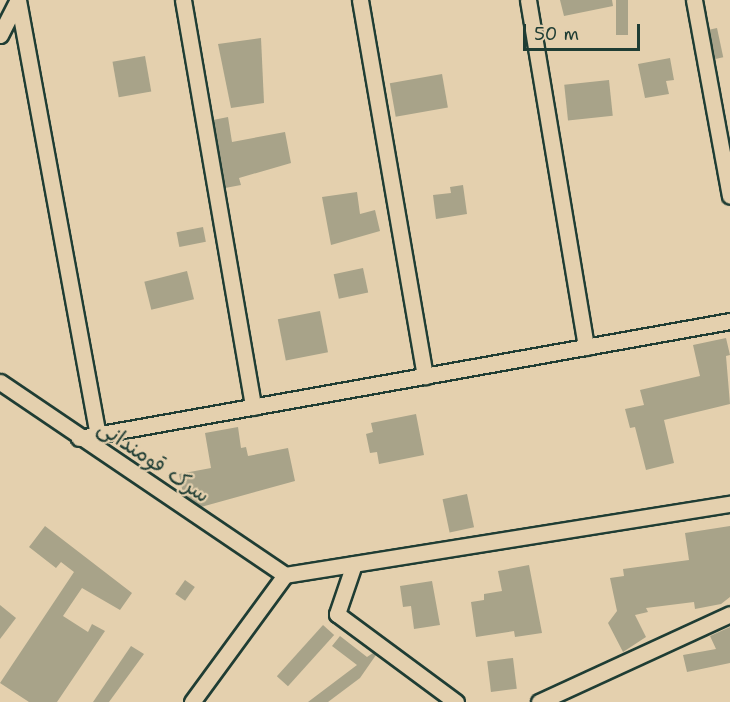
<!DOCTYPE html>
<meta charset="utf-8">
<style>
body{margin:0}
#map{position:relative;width:730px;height:702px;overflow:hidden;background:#e4d0ae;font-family:"Shantell Sans","Playpen Sans Arabic",sans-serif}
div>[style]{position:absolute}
.building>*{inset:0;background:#a8a389;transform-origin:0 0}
.roads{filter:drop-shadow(2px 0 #1f3d34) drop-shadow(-2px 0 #1f3d34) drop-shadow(0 2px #1f3d34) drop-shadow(0 -2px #1f3d34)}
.minor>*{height:15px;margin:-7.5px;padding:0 7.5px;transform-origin:7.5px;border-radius:7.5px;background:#e4d0ae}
span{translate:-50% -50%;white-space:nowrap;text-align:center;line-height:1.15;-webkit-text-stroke:4.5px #e4d0ae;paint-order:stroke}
.street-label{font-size:22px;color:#1f3d34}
.scale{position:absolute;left:523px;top:24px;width:117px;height:27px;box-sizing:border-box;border:3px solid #1f3d34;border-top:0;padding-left:8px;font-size:18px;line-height:21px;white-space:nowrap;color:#1f3d34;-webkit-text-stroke:4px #e4d0ae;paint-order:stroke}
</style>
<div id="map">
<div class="building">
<i style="clip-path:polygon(560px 0,612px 0,613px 6px,564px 16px)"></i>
<i style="left:616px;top:0;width:12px;height:35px"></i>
<i style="left:717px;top:28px;width:30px;height:8px;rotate:78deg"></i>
<i style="clip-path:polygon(261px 38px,264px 103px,231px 108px,218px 44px)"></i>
<i style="left:145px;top:56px;width:36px;height:33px;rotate:80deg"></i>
<i style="clip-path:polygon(670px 58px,674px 80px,666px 81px,669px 94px,645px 98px,638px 64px)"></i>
<i style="left:442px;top:74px;width:34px;height:53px;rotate:80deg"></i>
<i style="left:609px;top:80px;width:36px;height:45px;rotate:84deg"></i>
<i style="clip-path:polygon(228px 117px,232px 142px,285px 132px,291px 163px,239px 178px,241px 185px,225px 188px,213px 120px)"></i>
<i style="clip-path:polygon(463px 185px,467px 214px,436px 219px,433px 195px,451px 193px,450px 187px)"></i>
<i style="clip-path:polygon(357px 192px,360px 214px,375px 210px,380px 231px,331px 245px,322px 197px)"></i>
<i style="left:203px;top:227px;width:15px;height:27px;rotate:79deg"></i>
<i style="left:363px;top:268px;width:25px;height:30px;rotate:78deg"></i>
<i style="left:187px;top:271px;width:29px;height:44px;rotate:76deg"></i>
<i style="left:320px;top:311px;width:42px;height:43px;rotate:79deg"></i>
<i style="clip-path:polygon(726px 338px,730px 355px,726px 356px,730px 404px,664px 420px,674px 463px,646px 470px,635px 427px,630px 428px,625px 409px,644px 405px,640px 390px,700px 376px,693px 345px)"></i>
<i style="clip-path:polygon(416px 414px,424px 455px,379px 464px,377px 452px,370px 453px,366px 434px,373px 432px,371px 423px)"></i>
<i style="clip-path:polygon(238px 427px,241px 448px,246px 447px,248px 456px,288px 448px,295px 481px,201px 507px,183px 494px,179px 474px,211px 468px,205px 433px)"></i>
<i style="left:467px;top:494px;width:34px;height:25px;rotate:78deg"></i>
<i style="clip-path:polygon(45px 526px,132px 593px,120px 610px,82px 588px,63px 616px,88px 632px,92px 624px,105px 631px,57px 702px,29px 702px,0 683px,74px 572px,61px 562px,56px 568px,29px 547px)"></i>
<i style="clip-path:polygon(730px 526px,730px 597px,721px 604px,695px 609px,694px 602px,646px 608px,648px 612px,635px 615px,646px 637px,623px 652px,608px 623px,617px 611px,610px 578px,624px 576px,623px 569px,689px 560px,685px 533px)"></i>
<i style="clip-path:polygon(529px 565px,542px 633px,515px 637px,514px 631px,476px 637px,471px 602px,484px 600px,484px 594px,502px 591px,498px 571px)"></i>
<i style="left:185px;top:580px;width:12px;height:17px;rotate:35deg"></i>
<i style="clip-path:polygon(432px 581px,440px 625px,414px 629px,411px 606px,403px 607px,400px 586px)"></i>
<i style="clip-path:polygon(0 605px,16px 618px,0 639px)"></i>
<i style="left:323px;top:625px;width:15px;height:69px;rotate:42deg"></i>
<i style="clip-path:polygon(730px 627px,730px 663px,687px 672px,683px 655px,716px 649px,710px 636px)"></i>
<i style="clip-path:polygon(340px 636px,367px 657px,373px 653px,376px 655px,360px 678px,328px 702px,308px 702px,357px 665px,332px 646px)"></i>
<i style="clip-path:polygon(131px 646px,144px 654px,109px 702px,93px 702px)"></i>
<i style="left:513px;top:658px;width:31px;height:26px;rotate:83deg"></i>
</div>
<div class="roads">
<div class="minor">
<i style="left:18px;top:0;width:441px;rotate:79.6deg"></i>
<i style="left:183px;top:0;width:413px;rotate:80.2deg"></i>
<i style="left:360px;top:0;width:382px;rotate:80.2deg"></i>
<i style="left:528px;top:0;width:352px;rotate:80.5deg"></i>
<i style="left:694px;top:0;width:199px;rotate:79.6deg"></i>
<i style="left:0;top:35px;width:39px;rotate:-63deg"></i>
<i style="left:0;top:382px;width:344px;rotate:34.1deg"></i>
<i style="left:79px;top:438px;width:661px;rotate:-10.19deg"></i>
<i style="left:354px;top:564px;width:53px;rotate:108.8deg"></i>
<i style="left:337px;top:614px;width:148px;rotate:36.5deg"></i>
<i style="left:192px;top:702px;width:157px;rotate:-53.8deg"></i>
<i style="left:285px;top:575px;width:451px;rotate:-9.1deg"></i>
<i style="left:539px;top:702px;width:210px;rotate:-24.7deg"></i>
</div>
</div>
<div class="street-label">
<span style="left:154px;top:461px;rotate:34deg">سرک قومندانی</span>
</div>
<div class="scale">50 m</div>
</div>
